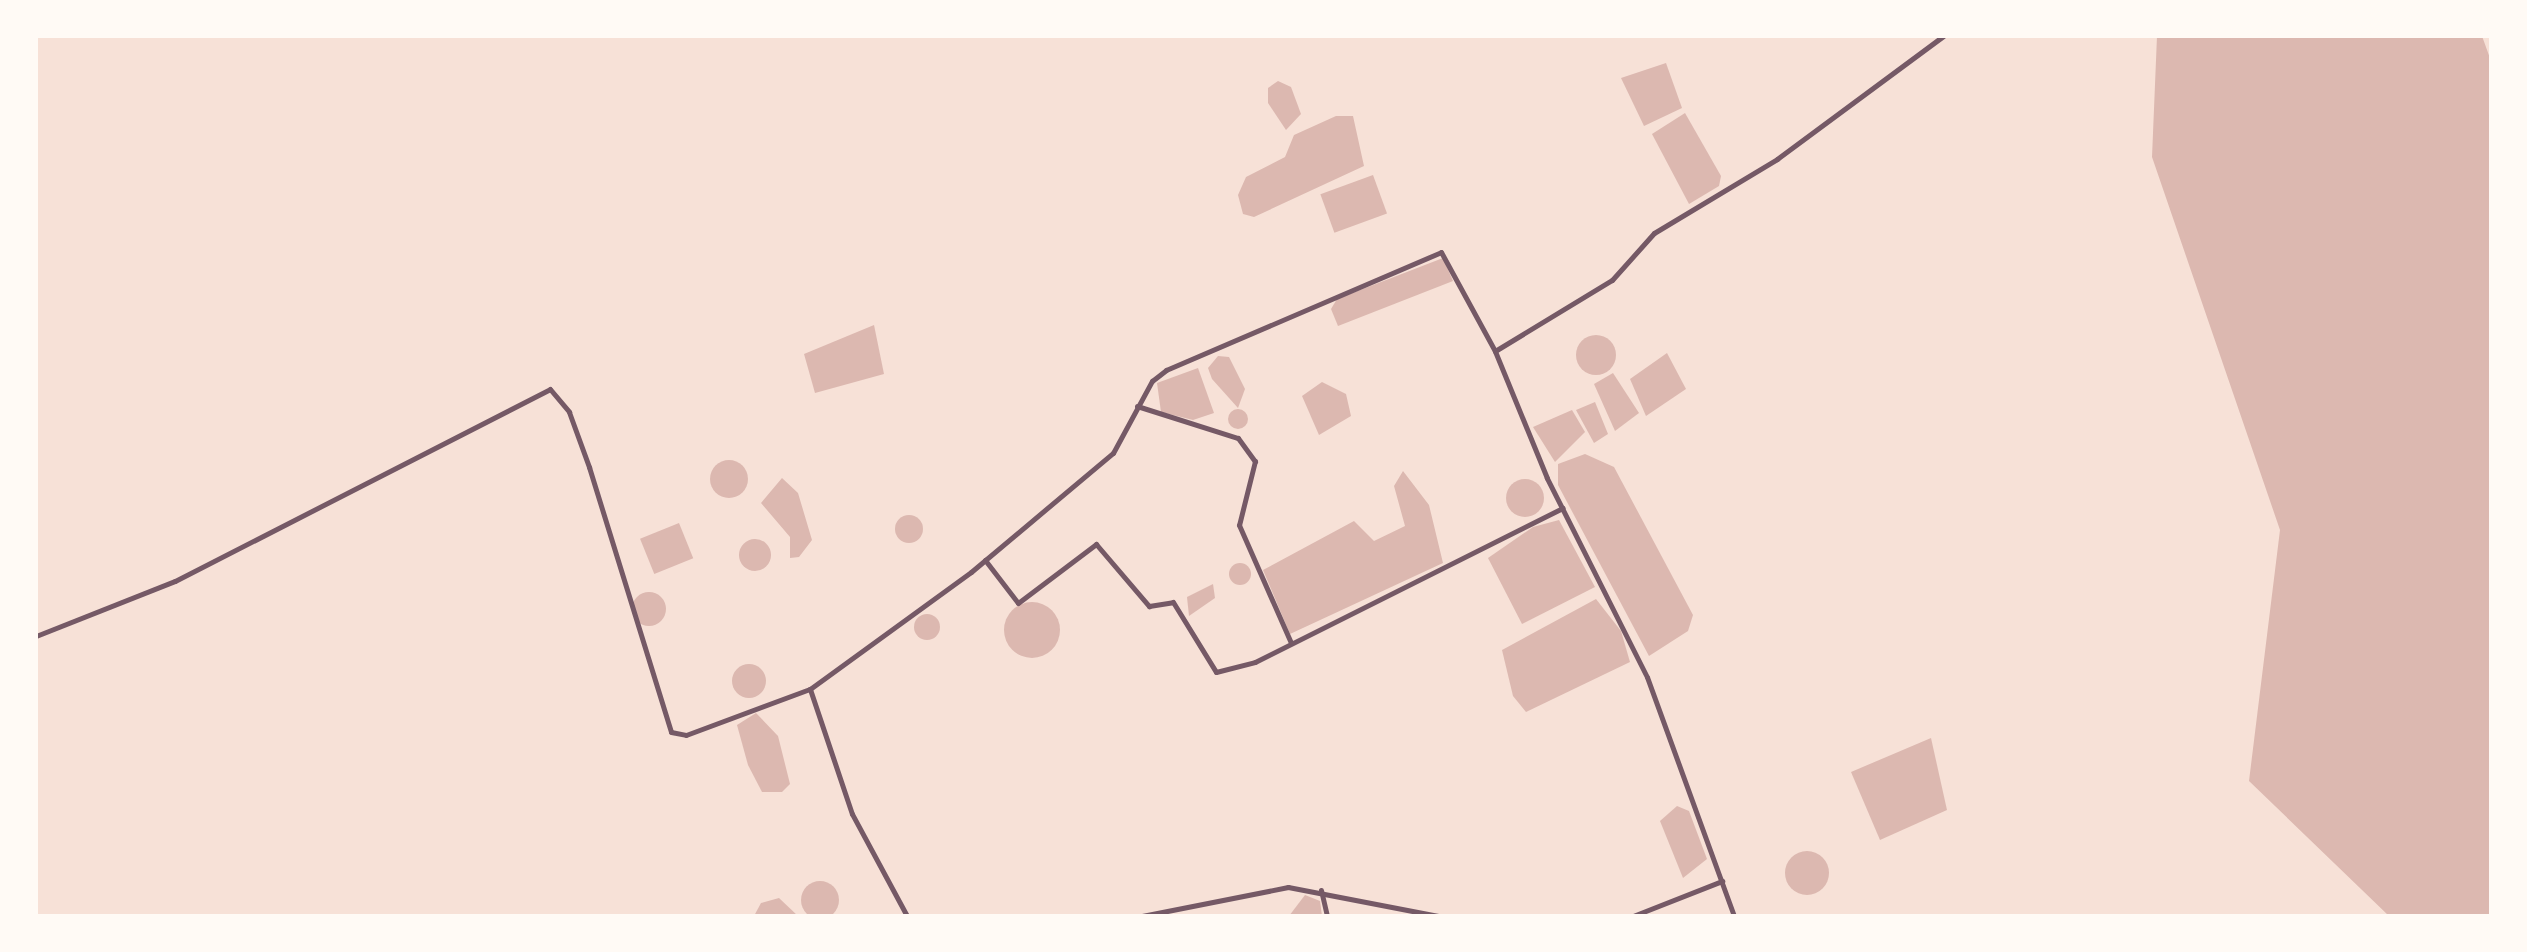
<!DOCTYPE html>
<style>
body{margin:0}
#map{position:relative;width:2527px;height:952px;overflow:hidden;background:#f7e1d7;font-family:"Asap Condensed",sans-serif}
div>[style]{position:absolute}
.water>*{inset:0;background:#dcb8b0;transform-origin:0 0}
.round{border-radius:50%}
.minor>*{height:5px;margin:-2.5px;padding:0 2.5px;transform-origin:2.5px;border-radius:2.5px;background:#755966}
span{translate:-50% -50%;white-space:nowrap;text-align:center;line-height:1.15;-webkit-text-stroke:8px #fffaf5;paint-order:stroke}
.frame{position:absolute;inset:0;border:38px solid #fffaf5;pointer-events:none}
</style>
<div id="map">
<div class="water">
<i style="clip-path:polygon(2157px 36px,2482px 36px,2491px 61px,2491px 916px,2389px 916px,2249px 781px,2280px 530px,2152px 157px)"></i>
<i style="clip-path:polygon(1666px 63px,1682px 108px,1644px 126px,1621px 78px)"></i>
<i style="clip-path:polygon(1278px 81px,1291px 87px,1301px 114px,1286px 130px,1268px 103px,1268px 88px)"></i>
<i style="clip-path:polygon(1685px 113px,1721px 176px,1719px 186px,1689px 204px,1652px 134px)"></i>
<i style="clip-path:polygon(1336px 116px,1353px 116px,1364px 166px,1254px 217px,1243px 214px,1238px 195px,1246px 177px,1285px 157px,1294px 135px)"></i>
<i style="left:1373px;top:175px;width:41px;height:56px;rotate:70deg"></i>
<i style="clip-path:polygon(1443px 258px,1453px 281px,1338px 326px,1331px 309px,1337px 299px)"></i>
<i style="clip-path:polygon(874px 325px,884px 374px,815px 393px,804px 354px)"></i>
<i class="round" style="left:1576px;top:335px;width:40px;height:40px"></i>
<i style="clip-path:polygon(1667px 353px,1686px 389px,1646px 416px,1630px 379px)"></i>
<i style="clip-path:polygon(1218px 356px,1229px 357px,1245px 389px,1238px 408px,1212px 379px,1208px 368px)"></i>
<i style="clip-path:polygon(1198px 368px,1214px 413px,1193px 420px,1161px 412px,1157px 383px)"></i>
<i style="clip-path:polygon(1613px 373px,1639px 413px,1615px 431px,1594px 384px)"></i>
<i style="clip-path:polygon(1322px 382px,1346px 394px,1351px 416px,1319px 435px,1302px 396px)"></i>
<i style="clip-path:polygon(1595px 402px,1608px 434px,1594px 443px,1576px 410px)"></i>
<i class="round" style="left:1228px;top:409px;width:20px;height:20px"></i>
<i style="clip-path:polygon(1572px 410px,1585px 432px,1555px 462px,1533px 427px)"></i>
<i style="clip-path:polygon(1585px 454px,1614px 467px,1693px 615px,1688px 631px,1649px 656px,1558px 485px,1558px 464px)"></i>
<i class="round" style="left:710px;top:460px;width:38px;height:38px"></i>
<i style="clip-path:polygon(1403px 471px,1429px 505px,1443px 563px,1290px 634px,1263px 570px,1354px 521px,1374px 541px,1405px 526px,1394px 486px)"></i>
<i style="clip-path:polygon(782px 478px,798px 493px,812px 540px,799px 557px,790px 558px,790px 537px,761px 503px)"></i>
<i class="round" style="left:1506px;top:479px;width:38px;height:38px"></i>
<i class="round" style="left:895px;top:515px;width:28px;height:28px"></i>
<i style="clip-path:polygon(1559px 520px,1595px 587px,1522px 624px,1488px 558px,1533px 527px)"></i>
<i style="left:679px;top:523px;width:38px;height:42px;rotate:68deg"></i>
<i class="round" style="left:739px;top:539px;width:32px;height:32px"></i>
<i class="round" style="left:1229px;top:563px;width:22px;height:22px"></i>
<i style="clip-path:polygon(1213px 584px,1215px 598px,1189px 616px,1187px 597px)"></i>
<i class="round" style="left:632px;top:592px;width:34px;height:34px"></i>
<i style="clip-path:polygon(1596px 599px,1621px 631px,1630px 662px,1526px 712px,1513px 696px,1502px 650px)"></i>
<i class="round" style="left:1004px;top:602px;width:56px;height:56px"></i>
<i class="round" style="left:914px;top:614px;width:26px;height:26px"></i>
<i class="round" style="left:732px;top:664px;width:34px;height:34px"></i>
<i style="clip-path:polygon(756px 713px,778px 736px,790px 784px,782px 792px,762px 792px,748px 765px,737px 725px)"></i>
<i style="clip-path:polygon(1931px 738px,1947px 810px,1880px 840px,1851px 772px)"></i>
<i style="clip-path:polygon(1677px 806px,1689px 811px,1707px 859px,1683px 878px,1660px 821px)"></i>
<i class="round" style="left:1785px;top:851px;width:44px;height:44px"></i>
<i class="round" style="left:801px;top:881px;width:38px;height:38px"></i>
<i style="clip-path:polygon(1305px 895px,1320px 901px,1322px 916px,1289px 916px)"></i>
<i style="clip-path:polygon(779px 898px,798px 916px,754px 916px,761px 903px)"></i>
</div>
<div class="minor">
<i style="left:1137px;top:406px;width:106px;rotate:17.6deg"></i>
<i style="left:1238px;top:438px;width:29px;rotate:54deg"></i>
<i style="left:1255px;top:461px;width:66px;rotate:104deg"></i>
<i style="left:1239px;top:525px;width:129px;rotate:66.2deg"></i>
<i style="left:985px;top:560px;width:54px;rotate:52.5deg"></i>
<i style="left:1018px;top:603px;width:98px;rotate:-37.1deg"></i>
<i style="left:1096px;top:544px;width:82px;rotate:49.5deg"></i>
<i style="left:1149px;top:606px;width:24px;rotate:-9deg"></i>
<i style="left:1173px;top:602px;width:82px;rotate:58.4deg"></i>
<i style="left:1216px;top:672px;width:40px;rotate:-14.4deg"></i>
<i style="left:1255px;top:662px;width:344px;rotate:-26.6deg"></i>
<i style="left:36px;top:636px;width:149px;rotate:-21.6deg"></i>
<i style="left:175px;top:581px;width:421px;rotate:-27.1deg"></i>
<i style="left:550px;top:389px;width:30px;rotate:50deg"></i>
<i style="left:569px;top:412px;width:59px;rotate:70deg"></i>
<i style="left:589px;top:467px;width:277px;rotate:72.8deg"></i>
<i style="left:671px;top:732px;width:15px;rotate:11deg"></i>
<i style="left:686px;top:735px;width:132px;rotate:-20.4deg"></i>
<i style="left:1321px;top:890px;width:27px;rotate:77deg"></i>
<i style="left:907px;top:916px;width:116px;rotate:-118.3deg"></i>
<i style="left:852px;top:814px;width:132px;rotate:-108.6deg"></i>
<i style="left:810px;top:689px;width:199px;rotate:-36deg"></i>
<i style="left:971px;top:572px;width:185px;rotate:-40deg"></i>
<i style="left:1113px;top:453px;width:82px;rotate:-61.6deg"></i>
<i style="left:1152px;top:381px;width:18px;rotate:-38deg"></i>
<i style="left:1166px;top:370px;width:299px;rotate:-23.2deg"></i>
<i style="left:1441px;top:252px;width:113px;rotate:61.4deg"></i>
<i style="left:1142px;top:916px;width:149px;rotate:-11.2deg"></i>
<i style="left:1288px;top:887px;width:153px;rotate:10.9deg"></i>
<i style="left:1633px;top:916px;width:96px;rotate:-21.5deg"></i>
<i style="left:1734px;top:916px;width:254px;rotate:-110deg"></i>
<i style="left:1647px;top:677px;width:223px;rotate:-116.7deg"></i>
<i style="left:1547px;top:478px;width:137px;rotate:-112.3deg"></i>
<i style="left:1495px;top:351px;width:137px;rotate:-31.3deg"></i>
<i style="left:1612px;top:280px;width:63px;rotate:-48.2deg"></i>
<i style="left:1654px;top:233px;width:144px;rotate:-31deg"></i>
<i style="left:1777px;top:159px;width:207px;rotate:-36.5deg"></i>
</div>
<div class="frame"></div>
</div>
